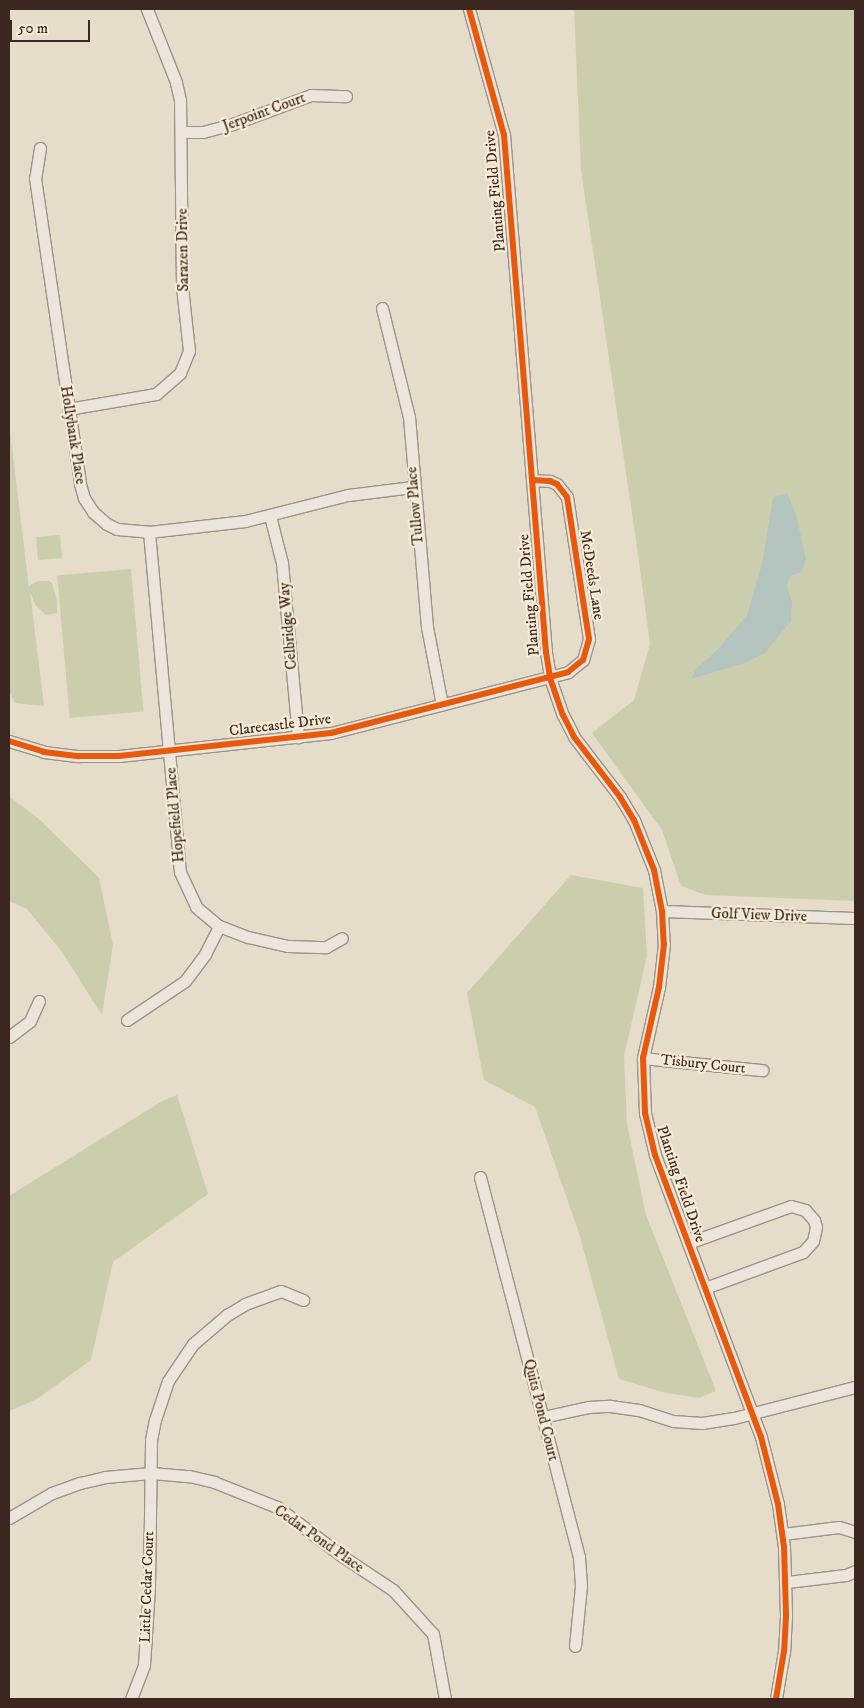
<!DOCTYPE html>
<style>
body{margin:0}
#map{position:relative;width:864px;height:1708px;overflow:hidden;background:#e6dcca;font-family:"IM FELL DW Pica",serif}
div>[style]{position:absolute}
.green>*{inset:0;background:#cbcead;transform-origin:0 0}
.water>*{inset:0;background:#b4c5bf}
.roads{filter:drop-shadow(1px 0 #9b9388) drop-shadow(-1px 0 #9b9388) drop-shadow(0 1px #9b9388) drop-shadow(0 -1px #9b9388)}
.minor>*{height:11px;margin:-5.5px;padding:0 5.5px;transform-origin:5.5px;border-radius:5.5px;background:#ebe5dc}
.cycleway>*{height:6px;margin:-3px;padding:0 3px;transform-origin:3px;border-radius:3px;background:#e8590c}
span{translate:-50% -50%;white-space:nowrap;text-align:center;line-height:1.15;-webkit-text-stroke:4.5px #f7ebd4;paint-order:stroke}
.street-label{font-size:15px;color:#3b2720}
.frame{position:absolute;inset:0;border:10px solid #3b2720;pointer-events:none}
.scale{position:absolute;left:10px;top:20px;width:80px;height:22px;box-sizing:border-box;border:2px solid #3b2720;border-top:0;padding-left:6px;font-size:15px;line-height:18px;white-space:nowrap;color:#3b2720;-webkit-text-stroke:4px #f7ebd4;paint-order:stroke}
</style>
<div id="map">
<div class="green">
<i style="clip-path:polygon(574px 9px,855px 9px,855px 901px,706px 895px,681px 886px,662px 830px,592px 733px,634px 700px,650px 644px,637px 547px,581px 170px)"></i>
<i style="clip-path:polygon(9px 423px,29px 588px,30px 585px,38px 581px,49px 581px,52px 583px,57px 601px,57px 613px,46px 615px,36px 606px,30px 592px,44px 706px,15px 703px,9px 691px)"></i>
<i style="left:60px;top:535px;width:23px;height:24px;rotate:85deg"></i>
<i style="left:131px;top:569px;width:143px;height:74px;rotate:85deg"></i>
<i style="clip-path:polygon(9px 796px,39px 819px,99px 878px,113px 945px,102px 1015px,62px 952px,27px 909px,9px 901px)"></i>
<i style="clip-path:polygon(571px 875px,643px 888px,647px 956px,624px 1056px,627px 1124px,646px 1215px,716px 1391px,699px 1398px,666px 1393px,619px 1379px,579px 1233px,535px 1107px,484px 1080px,467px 993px)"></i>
<i style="clip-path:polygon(177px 1095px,208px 1194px,113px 1262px,91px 1360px,37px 1399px,9px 1411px,9px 1196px,162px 1101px)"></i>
</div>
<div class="water">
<i style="clip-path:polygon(787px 493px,796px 514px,806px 559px,802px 572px,790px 576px,787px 586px,792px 602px,791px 621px,765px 653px,745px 663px,691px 679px,696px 669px,717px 650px,747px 615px,762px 564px,773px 497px)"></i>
</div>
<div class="roads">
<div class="minor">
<i style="left:469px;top:9px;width:131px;rotate:74.5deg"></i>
<i style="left:504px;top:135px;width:519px;rotate:85.36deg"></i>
<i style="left:546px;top:652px;width:26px;rotate:81deg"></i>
<i style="left:550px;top:678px;width:39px;rotate:71deg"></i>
<i style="left:563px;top:715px;width:25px;rotate:63deg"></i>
<i style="left:574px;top:737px;width:76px;rotate:52.5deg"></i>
<i style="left:620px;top:797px;width:27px;rotate:59deg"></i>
<i style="left:634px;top:820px;width:54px;rotate:68.2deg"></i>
<i style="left:654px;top:870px;width:42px;rotate:79deg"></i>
<i style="left:662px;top:911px;width:33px;rotate:87deg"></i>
<i style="left:664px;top:944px;width:43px;rotate:96.6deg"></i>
<i style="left:659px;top:987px;width:73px;rotate:102.7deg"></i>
<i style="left:643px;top:1058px;width:55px;rotate:87.9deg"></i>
<i style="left:645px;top:1113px;width:43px;rotate:76.6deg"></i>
<i style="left:655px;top:1155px;width:301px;rotate:69.4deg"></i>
<i style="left:761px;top:1437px;width:69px;rotate:75.8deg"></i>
<i style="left:778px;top:1504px;width:43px;rotate:82.1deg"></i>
<i style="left:784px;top:1547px;width:69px;rotate:88.3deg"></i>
<i style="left:786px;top:1616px;width:35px;rotate:93deg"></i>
<i style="left:784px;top:1651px;width:49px;rotate:99.5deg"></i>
<i style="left:182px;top:132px;width:21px"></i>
<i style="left:203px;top:132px;width:28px;rotate:-15deg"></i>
<i style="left:230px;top:125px;width:86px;rotate:-20.3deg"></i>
<i style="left:311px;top:95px;width:35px;rotate:2deg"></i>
<i style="left:40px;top:148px;width:30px;rotate:99deg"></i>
<i style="left:35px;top:178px;width:309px;rotate:81.6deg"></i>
<i style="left:80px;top:484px;width:15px;rotate:74deg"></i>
<i style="left:84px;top:498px;width:17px;rotate:57deg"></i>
<i style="left:93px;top:512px;width:18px;rotate:41deg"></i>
<i style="left:107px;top:524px;width:11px;rotate:27deg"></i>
<i style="left:117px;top:529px;width:32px;rotate:5deg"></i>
<i style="left:149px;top:532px;width:97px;rotate:-6.5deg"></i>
<i style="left:245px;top:521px;width:106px;rotate:-14.2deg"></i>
<i style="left:348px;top:495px;width:65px;rotate:-7deg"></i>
<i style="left:382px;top:308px;width:112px;rotate:76.1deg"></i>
<i style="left:409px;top:417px;width:211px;rotate:85.1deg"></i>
<i style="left:427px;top:627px;width:79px;rotate:79.1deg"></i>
<i style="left:68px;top:409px;width:89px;rotate:-9.7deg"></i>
<i style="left:156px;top:394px;width:32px;rotate:-41deg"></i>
<i style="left:180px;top:373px;width:24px;rotate:-68deg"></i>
<i style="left:189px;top:351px;width:64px;rotate:-96.2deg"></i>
<i style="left:182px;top:287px;width:187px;rotate:-90.6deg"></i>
<i style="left:180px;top:100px;width:18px;rotate:-103deg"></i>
<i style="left:176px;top:82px;width:79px;rotate:-111.7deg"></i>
<i style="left:270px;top:516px;width:49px;rotate:75.7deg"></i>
<i style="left:282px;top:563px;width:175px;rotate:84.7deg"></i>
<i style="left:149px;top:532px;width:341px;rotate:84.8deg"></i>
<i style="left:180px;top:872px;width:38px;rotate:65deg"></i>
<i style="left:196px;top:907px;width:30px;rotate:40deg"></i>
<i style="left:219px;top:926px;width:31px;rotate:21deg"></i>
<i style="left:248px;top:937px;width:41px;rotate:12.7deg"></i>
<i style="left:288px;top:946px;width:38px;rotate:2deg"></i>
<i style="left:326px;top:947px;width:18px;rotate:-29deg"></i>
<i style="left:9px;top:741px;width:37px;rotate:17deg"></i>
<i style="left:44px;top:752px;width:35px;rotate:7deg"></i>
<i style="left:79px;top:756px;width:40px"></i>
<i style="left:119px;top:756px;width:213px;rotate:-6.2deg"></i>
<i style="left:331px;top:733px;width:245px;rotate:-14.4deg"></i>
<i style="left:568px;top:672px;width:19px;rotate:-39deg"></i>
<i style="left:583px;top:660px;width:22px;rotate:-74deg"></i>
<i style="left:589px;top:639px;width:144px;rotate:-98.8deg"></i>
<i style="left:567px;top:497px;width:16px;rotate:-128deg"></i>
<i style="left:557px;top:484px;width:8px;rotate:-157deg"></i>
<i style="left:550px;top:481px;width:18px;rotate:-177deg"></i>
<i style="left:662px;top:911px;width:193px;rotate:2.1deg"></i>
<i style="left:127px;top:1020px;width:70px;rotate:-33.9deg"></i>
<i style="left:185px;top:981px;width:34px;rotate:-53deg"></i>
<i style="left:205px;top:954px;width:31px;rotate:-63deg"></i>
<i style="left:9px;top:1037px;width:26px;rotate:-37deg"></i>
<i style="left:30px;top:1021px;width:22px;rotate:-66deg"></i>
<i style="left:643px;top:1058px;width:120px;rotate:5.8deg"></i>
<i style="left:480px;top:1177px;width:393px;rotate:75.4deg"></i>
<i style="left:579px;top:1557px;width:29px;rotate:86deg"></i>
<i style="left:581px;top:1586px;width:60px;rotate:95.7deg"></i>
<i style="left:688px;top:1243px;width:109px;rotate:-19.8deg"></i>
<i style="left:791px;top:1206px;width:15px;rotate:16deg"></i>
<i style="left:805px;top:1210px;width:13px;rotate:48deg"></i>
<i style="left:814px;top:1220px;width:7px;rotate:74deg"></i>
<i style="left:816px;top:1227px;width:14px;rotate:102deg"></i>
<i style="left:813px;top:1241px;width:15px;rotate:132deg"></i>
<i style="left:803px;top:1252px;width:104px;rotate:159.8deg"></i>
<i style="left:543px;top:1417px;width:46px;rotate:-12.5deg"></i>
<i style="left:588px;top:1407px;width:22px;rotate:-3deg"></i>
<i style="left:610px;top:1406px;width:29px;rotate:8deg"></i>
<i style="left:639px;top:1410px;width:36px;rotate:18deg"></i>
<i style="left:673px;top:1421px;width:29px;rotate:4deg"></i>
<i style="left:702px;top:1423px;width:32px;rotate:-9deg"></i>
<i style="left:734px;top:1418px;width:125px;rotate:-14.4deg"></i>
<i style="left:9px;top:1518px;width:50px;rotate:-30.2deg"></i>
<i style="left:52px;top:1493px;width:30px;rotate:-20deg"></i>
<i style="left:80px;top:1483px;width:26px;rotate:-13deg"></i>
<i style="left:105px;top:1477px;width:46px;rotate:-5deg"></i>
<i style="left:151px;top:1473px;width:38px;rotate:5deg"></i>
<i style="left:189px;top:1476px;width:26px;rotate:13deg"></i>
<i style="left:214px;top:1482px;width:68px;rotate:21.6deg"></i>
<i style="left:277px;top:1507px;width:81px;rotate:37deg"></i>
<i style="left:342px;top:1556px;width:61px;rotate:33.7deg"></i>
<i style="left:393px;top:1590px;width:59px;rotate:47.7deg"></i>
<i style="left:433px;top:1634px;width:66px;rotate:79.5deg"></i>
<i style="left:783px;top:1534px;width:56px;rotate:-7.1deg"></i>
<i style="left:839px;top:1527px;width:17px;rotate:17deg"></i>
<i style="left:787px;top:1582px;width:59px;rotate:-6.8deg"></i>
<i style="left:846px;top:1575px;width:10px;rotate:-24deg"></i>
<i style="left:131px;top:1699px;width:36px;rotate:-69deg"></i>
<i style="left:144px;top:1665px;width:78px;rotate:-86.3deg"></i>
<i style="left:149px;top:1587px;width:147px;rotate:-89.2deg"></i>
<i style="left:151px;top:1440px;width:20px;rotate:-79deg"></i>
<i style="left:155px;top:1420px;width:41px;rotate:-71.6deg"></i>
<i style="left:168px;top:1381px;width:45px;rotate:-56deg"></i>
<i style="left:193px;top:1344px;width:45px;rotate:-40.5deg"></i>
<i style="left:227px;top:1315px;width:21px;rotate:-31deg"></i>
<i style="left:245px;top:1304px;width:38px;rotate:-20deg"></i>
<i style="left:281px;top:1291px;width:24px;rotate:22deg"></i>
</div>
</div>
<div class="cycleway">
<i style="left:469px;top:9px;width:131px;rotate:74.5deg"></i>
<i style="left:504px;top:135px;width:519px;rotate:85.36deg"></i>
<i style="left:546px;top:652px;width:26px;rotate:81deg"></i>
<i style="left:550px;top:678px;width:39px;rotate:71deg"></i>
<i style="left:563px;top:715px;width:25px;rotate:63deg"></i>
<i style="left:574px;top:737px;width:76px;rotate:52.5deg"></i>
<i style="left:620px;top:797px;width:27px;rotate:59deg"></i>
<i style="left:634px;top:820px;width:54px;rotate:68.2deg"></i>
<i style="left:654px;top:870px;width:42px;rotate:79deg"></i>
<i style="left:662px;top:911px;width:33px;rotate:87deg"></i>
<i style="left:664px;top:944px;width:43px;rotate:96.6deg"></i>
<i style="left:659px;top:987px;width:73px;rotate:102.7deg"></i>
<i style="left:643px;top:1058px;width:55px;rotate:87.9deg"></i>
<i style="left:645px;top:1113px;width:43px;rotate:76.6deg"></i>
<i style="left:655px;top:1155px;width:301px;rotate:69.4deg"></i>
<i style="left:761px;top:1437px;width:69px;rotate:75.8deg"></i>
<i style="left:778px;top:1504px;width:43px;rotate:82.1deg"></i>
<i style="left:784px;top:1547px;width:69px;rotate:88.3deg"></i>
<i style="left:786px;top:1616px;width:35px;rotate:93deg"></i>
<i style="left:784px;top:1651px;width:49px;rotate:99.5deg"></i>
<i style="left:9px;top:741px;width:37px;rotate:17deg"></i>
<i style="left:44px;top:752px;width:35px;rotate:7deg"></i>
<i style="left:79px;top:756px;width:40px"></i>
<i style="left:119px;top:756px;width:213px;rotate:-6.2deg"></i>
<i style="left:331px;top:733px;width:245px;rotate:-14.4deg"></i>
<i style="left:568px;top:672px;width:19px;rotate:-39deg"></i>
<i style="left:583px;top:660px;width:22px;rotate:-74deg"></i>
<i style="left:589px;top:639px;width:144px;rotate:-98.8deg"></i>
<i style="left:567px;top:497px;width:16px;rotate:-128deg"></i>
<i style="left:557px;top:484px;width:8px;rotate:-157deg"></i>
<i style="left:550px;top:481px;width:18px;rotate:-177deg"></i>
</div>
<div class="street-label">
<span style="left:264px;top:112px;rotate:-20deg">Jerpoint Court</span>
<span style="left:495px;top:191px;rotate:-95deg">Planting Field Drive</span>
<span style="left:183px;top:250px;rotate:-91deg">Sarazen Drive</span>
<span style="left:73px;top:435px;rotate:81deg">Hollybank Place</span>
<span style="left:415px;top:506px;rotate:-95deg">Tullow Place</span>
<span style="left:592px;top:575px;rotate:81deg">McDeeds Lane</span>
<span style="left:529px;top:595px;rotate:-95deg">Planting Field Drive</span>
<span style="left:288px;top:626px;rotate:-95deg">Celbridge Way</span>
<span style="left:280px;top:725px;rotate:-7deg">Clarecastle Drive</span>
<span style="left:175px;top:815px;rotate:-95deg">Hopefield Place</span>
<span style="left:759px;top:915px;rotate:2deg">Golf View Drive</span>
<span style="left:703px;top:1064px;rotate:6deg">Tisbury Court</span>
<span style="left:681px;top:1184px;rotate:71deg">Planting Field Drive</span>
<span style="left:541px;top:1410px;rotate:76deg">Quits Pond Court</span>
<span style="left:319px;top:1539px;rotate:35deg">Cedar Pond Place</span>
<span style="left:147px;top:1587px;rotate:-88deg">Little Cedar Court</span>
</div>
<div class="frame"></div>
<div class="scale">50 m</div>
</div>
